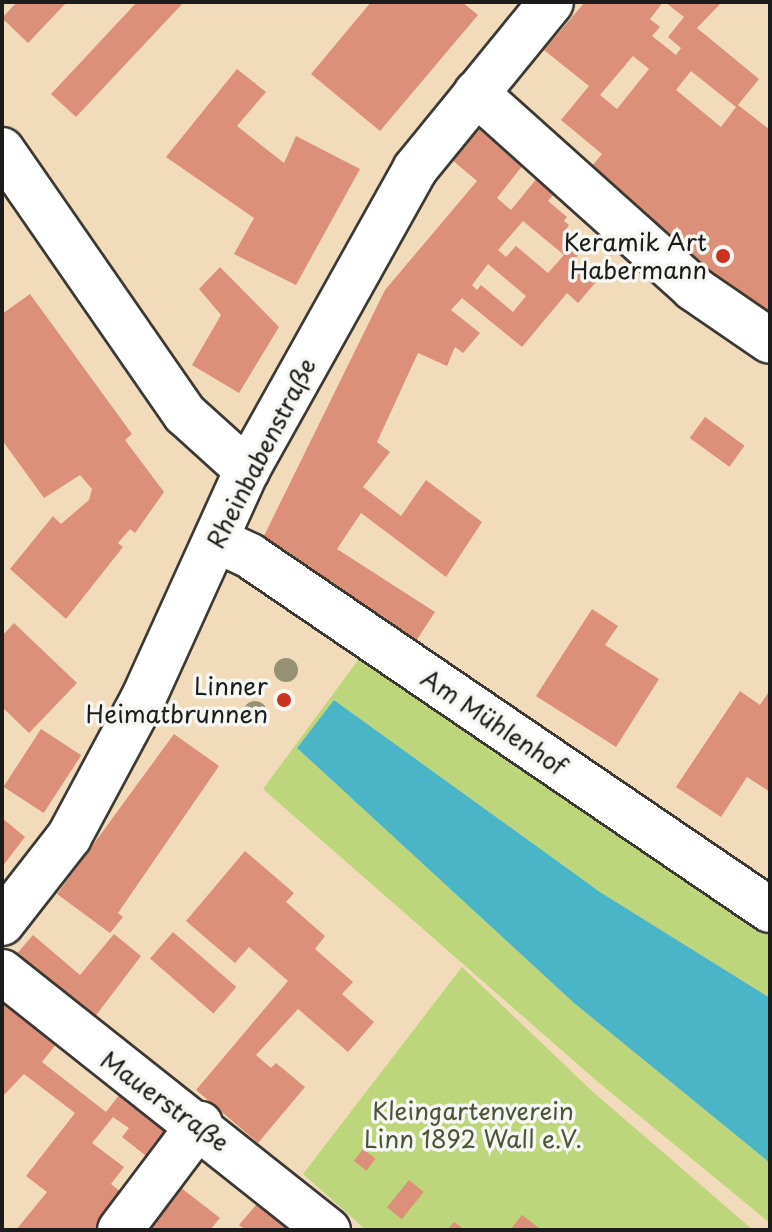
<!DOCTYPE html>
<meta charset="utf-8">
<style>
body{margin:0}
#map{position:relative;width:772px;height:1232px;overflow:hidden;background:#f1dbbb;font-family:"Playpen Sans",sans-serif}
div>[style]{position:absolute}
.green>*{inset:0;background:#bdd67b}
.water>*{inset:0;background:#49b5c6}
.building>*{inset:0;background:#dc9079;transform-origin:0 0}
.roads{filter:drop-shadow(2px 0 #3c3934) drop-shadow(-2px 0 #3c3934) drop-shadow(0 2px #3c3934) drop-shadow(0 -2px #3c3934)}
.minor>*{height:44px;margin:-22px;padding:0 22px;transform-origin:22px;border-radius:22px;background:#fff}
.trees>*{width:24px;height:24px;margin:-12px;border-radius:50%;background:#969173}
.dots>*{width:22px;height:22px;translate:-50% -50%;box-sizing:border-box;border:4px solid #f6f6f2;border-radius:50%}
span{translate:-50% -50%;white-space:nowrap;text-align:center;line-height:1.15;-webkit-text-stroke:7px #f6f6f2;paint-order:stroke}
.poi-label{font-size:24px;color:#1c1c1c}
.right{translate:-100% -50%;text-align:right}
.street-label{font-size:24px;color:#1c1c1c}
.park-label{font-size:24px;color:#4c5438}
.frame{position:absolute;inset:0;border:4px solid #1c1c1c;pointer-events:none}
</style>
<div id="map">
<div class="green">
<i style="clip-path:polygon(367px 648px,770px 931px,770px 998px,600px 892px,334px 700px,297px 748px,574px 1003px,770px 1163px,770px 1223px,598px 1082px,263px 789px)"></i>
<i style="clip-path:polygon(462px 967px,592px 1091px,753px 1230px,366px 1230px,303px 1174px)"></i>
</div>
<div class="water">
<i style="clip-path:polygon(334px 700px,600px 892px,770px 998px,770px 1163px,574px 1003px,297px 748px)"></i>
</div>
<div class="building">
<i style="clip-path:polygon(17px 2px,67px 2px,28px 43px,2px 18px)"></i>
<i style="clip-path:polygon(137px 2px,184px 2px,76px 117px,51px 94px)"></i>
<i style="clip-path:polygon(371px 2px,462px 2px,478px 15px,380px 131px,311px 74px)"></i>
<i style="clip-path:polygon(evenodd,585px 2px,663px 2px,650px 19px,660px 27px,652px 36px,676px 55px,681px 48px,668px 37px,684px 17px,665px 2px,722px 2px,697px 28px,759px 79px,738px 105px,770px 130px,770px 335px,581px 179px,602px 154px,561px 120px,589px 86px,544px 50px,585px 2px,633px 56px,649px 69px,617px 109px,600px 95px,633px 56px,585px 2px,691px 71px,736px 107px,721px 127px,676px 90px,691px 71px)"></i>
<i style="clip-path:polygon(237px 69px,266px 92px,237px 126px,284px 163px,296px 136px,360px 169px,296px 285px,234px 254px,254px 218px,166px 157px)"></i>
<i style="clip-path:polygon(evenodd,482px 122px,527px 160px,497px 198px,511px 210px,542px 172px,560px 187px,548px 201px,567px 217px,564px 221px,569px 225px,563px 234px,582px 251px,572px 262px,596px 282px,578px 303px,567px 293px,522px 347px,462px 298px,451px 310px,480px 333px,463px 353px,455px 347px,447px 366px,418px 353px,377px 442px,390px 452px,363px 487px,401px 516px,426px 480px,482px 522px,446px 577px,361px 513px,337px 549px,435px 612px,414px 644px,260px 544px,385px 290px,477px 181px,451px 159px,482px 122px,523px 221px,564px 255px,548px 273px,516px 246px,506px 257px,498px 250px,523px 221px,482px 122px,488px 264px,526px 296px,513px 312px,481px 285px,477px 290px,472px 285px,488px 264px)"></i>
<i style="clip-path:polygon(220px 267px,279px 327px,239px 393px,192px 365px,221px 315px,199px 289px)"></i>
<i style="clip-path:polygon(30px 294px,132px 434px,125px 440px,164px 492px,135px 533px,130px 529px,118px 543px,123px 547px,66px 619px,10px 569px,53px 516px,61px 524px,89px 500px,92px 489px,80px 475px,44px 498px,2px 440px,2px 314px)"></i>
<i style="left:705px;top:417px;width:49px;height:26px;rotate:36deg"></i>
<i style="clip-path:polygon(592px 609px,618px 626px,605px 645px,659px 679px,616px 747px,536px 696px)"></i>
<i style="clip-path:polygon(14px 623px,77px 683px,29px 733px,2px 707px,2px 636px)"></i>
<i style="clip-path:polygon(770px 690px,770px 792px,747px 777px,721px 817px,676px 787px,740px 691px,760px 705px)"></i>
<i style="left:41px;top:729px;width:48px;height:69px;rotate:33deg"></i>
<i style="clip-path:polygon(174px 734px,219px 766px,118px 913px,123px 917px,110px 933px,57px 894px)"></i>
<i style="clip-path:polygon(2px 818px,25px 837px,2px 867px)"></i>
<i style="clip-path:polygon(245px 851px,294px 893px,286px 902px,325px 936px,315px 949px,353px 982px,342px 994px,374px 1022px,348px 1052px,298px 1009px,256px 1055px,271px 1068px,276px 1063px,305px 1087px,258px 1143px,196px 1090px,288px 981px,249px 947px,235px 963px,186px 921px)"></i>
<i style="left:173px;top:932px;width:84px;height:35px;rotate:41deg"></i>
<i style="clip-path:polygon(114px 934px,141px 956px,91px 1022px,15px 956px,33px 935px,80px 975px)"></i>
<i style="clip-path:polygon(2px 990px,61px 1038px,42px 1062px,106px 1112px,123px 1090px,174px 1130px,150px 1159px,122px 1137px,129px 1128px,113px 1117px,92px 1143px,124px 1167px,111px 1184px,126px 1196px,99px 1230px,16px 1230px,47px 1192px,26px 1176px,75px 1113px,24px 1074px,2px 1097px)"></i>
<i style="left:363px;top:1149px;width:16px;height:15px;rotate:38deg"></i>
<i style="left:409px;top:1180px;width:19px;height:35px;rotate:39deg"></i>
<i style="clip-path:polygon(180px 1187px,220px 1218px,210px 1230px,143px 1230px)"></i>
<i style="clip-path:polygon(262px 1198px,300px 1230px,246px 1230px,239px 1225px)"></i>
<i style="clip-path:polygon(522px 1215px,542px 1230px,510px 1230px)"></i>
<i style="clip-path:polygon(454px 1222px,465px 1230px,447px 1230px)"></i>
</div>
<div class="roads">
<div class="minor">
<i style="left:476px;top:93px;width:292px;rotate:41.9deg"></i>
<i style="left:693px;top:288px;width:93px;rotate:34.5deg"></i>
<i style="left:2px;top:150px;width:321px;rotate:55.3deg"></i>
<i style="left:185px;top:414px;width:84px;rotate:42.1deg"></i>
<i style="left:216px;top:540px;width:38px;rotate:25deg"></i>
<i style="left:250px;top:556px;width:629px;rotate:34.25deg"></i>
<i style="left:2px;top:923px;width:109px;rotate:-52.1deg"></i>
<i style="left:69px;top:837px;width:157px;rotate:-61.8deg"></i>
<i style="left:143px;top:699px;width:252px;rotate:-65.6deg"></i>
<i style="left:247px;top:470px;width:345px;rotate:-60.8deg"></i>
<i style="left:415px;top:169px;width:215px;rotate:-50.8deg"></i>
<i style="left:2px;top:972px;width:416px;rotate:38.4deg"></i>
<i style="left:120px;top:1230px;width:133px;rotate:-53deg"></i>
</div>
</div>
<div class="trees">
<i style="left:286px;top:670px"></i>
<i style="left:255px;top:713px"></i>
</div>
<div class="dots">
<i style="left:723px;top:256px;background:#c8321e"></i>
<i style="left:284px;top:700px;background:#c8321e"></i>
</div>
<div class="poi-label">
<span class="right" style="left:707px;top:256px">Keramik Art<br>Habermann</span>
<span class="right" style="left:268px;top:700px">Linner<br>Heimatbrunnen</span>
</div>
<div class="street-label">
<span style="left:261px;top:453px;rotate:-63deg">Rheinbabenstraße</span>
<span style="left:494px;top:722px;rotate:34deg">Am Mühlenhof</span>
<span style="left:165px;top:1101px;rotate:36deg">Mauerstraße</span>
</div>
<div class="park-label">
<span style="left:473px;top:1125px">Kleingartenverein<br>Linn 1892 Wall e.V.</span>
</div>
<div class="frame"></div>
</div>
